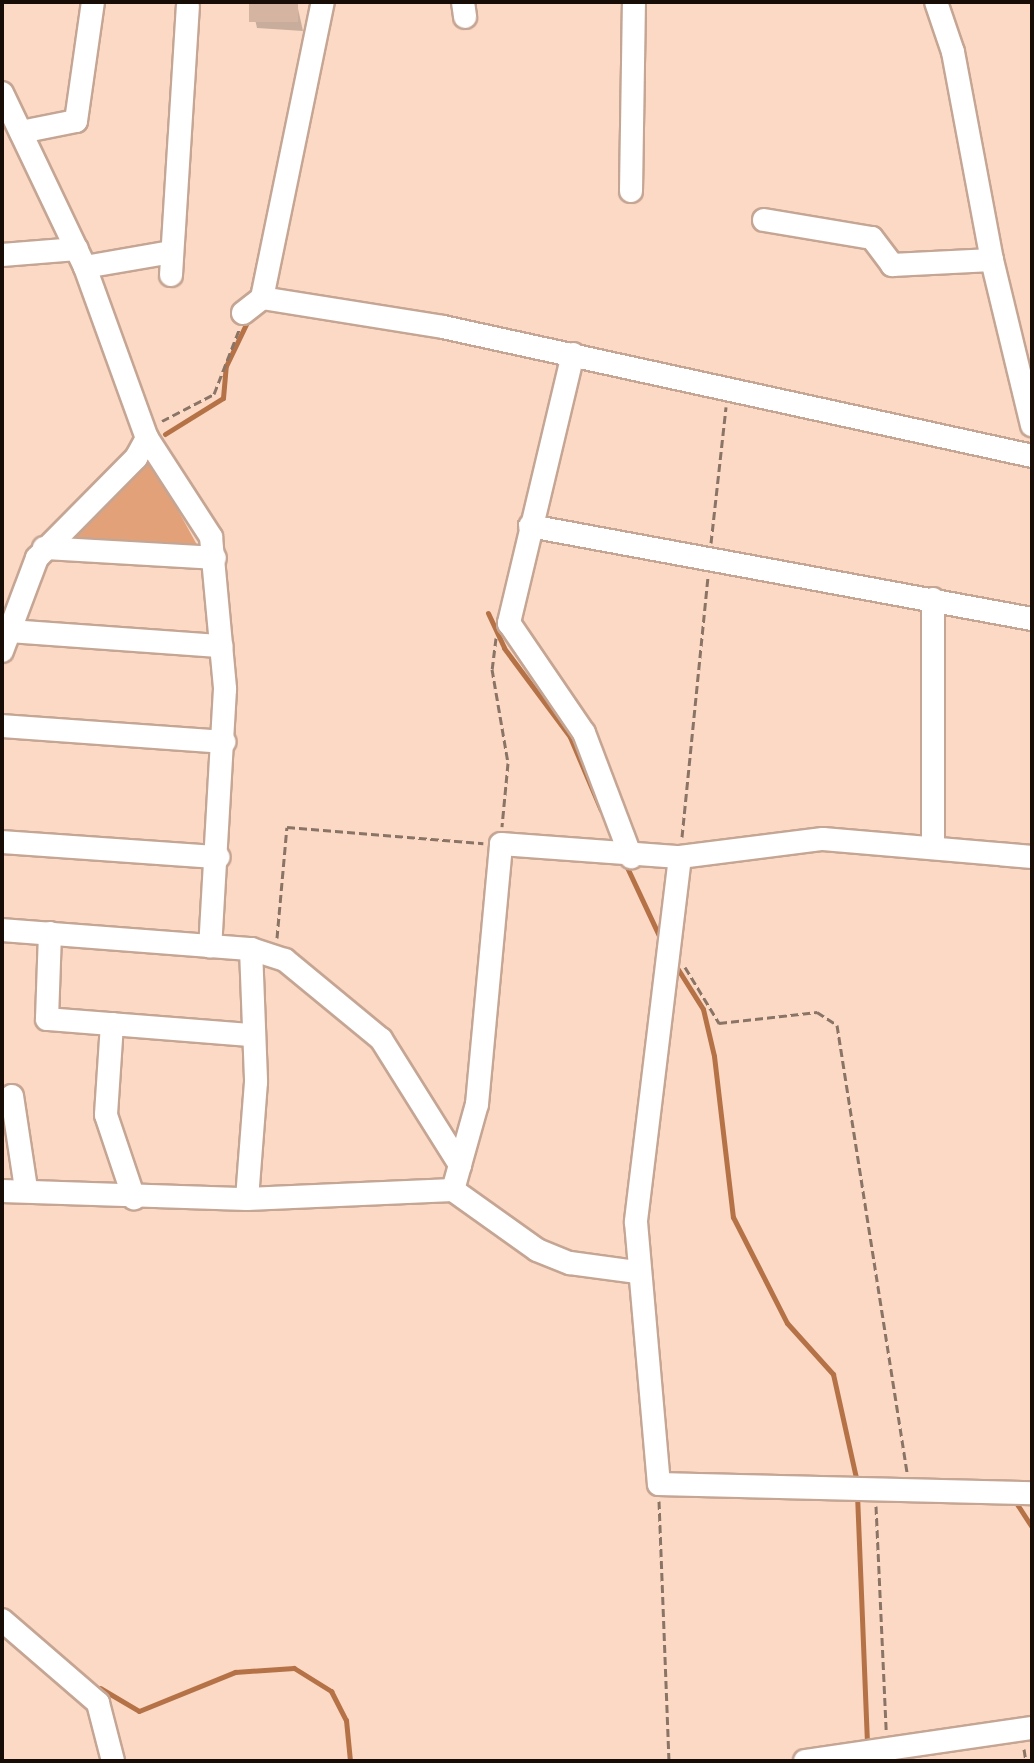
<!DOCTYPE html>
<style>
body{margin:0}
#map{position:relative;width:1034px;height:1763px;overflow:hidden;background:#fbd9c5;font-family:"Times New Roman",serif}
div>[style]{position:absolute}
.green>*{inset:0;background:#e3a17a}
.shadow>*{inset:0;background:#0003}
.stream>*{height:5px;margin:-2.5px;padding:0 2.5px;transform-origin:2.5px;border-radius:2.5px;background:#b67247}
.building>*{inset:0;background:#d5b5a2;transform-origin:0 0}
.path>*{height:3px;margin-top:-1.5px;transform-origin:0;background:repeating-linear-gradient(90deg,#8a7466 0 8px,transparent 0 12px)}
.roads{filter:drop-shadow(2px 0 #c5a593) drop-shadow(-2px 0 #c5a593) drop-shadow(0 2px #c5a593) drop-shadow(0 -2px #c5a593)}
.minor>*{height:22px;margin:-11px;padding:0 11px;transform-origin:11px;border-radius:11px;background:#fff}
span{translate:-50% -50%;white-space:nowrap;text-align:center;line-height:1.15;-webkit-text-stroke:6px #fbd9c5;paint-order:stroke}
.frame{position:absolute;inset:0;border:4px solid #170d06;pointer-events:none}
</style>
<div id="map">
<div class="green">
<i style="clip-path:polygon(151px 461px,202px 554px,67px 540px)"></i>
</div>
<div class="shadow">
<i style="clip-path:polygon(251px 2px,297px 4px,303px 31px,257px 28px)"></i>
</div>
<div class="stream">
<i style="left:252px;top:291px;width:67px;rotate:-78deg"></i>
<i style="left:165px;top:434px;width:68px;rotate:-31.8deg"></i>
<i style="left:223px;top:398px;width:32px;rotate:-85deg"></i>
<i style="left:226px;top:366px;width:53px;rotate:-64.4deg"></i>
<i style="left:488px;top:613px;width:38px;rotate:65deg"></i>
<i style="left:504px;top:648px;width:111px;rotate:53.4deg"></i>
<i style="left:570px;top:737px;width:79px;rotate:67deg"></i>
<i style="left:625px;top:863px;width:89px;rotate:64.9deg"></i>
<i style="left:674px;top:963px;width:54px;rotate:57.8deg"></i>
<i style="left:703px;top:1009px;width:48px;rotate:76.8deg"></i>
<i style="left:714px;top:1056px;width:162px;rotate:83.3deg"></i>
<i style="left:733px;top:1217px;width:119px;rotate:63deg"></i>
<i style="left:787px;top:1323px;width:69px;rotate:48deg"></i>
<i style="left:833px;top:1374px;width:107px;rotate:77.5deg"></i>
<i style="left:856px;top:1478px;width:7px"></i>
<i style="left:857px;top:1494px;width:250px;rotate:87.7deg"></i>
<i style="left:1015px;top:1501px;width:31px;rotate:57deg"></i>
<i style="left:100px;top:1688px;width:45px;rotate:30.5deg"></i>
<i style="left:139px;top:1711px;width:104px;rotate:-22.1deg"></i>
<i style="left:235px;top:1672px;width:59px;rotate:-3.9deg"></i>
<i style="left:294px;top:1668px;width:44px;rotate:31.9deg"></i>
<i style="left:331px;top:1691px;width:33px;rotate:63deg"></i>
<i style="left:346px;top:1720px;width:41px;rotate:84.4deg"></i>
</div>
<div class="building">
<i style="left:249px;top:2px;width:49px;height:20px"></i>
</div>
<div class="path">
<i style="left:162px;top:421px;width:59px;rotate:-27.4deg"></i>
<i style="left:214px;top:394px;width:69px;rotate:-68.7deg"></i>
<i style="left:711px;top:543px;width:137px;rotate:-83.7deg"></i>
<i style="left:496px;top:638px;width:31px;rotate:97deg"></i>
<i style="left:492px;top:669px;width:95px;rotate:80.3deg"></i>
<i style="left:508px;top:763px;width:64px;rotate:95.4deg"></i>
<i style="left:682px;top:837px;width:260px;rotate:-84.3deg"></i>
<i style="left:277px;top:938px;width:111px;rotate:-84.9deg"></i>
<i style="left:287px;top:827px;width:197px;rotate:4.7deg"></i>
<i style="left:685px;top:967px;width:66px;rotate:58.7deg"></i>
<i style="left:719px;top:1023px;width:99px;rotate:-6.4deg"></i>
<i style="left:817px;top:1012px;width:24px;rotate:33deg"></i>
<i style="left:837px;top:1025px;width:453px;rotate:81.1deg"></i>
<i style="left:659px;top:1501px;width:260px;rotate:87.8deg"></i>
<i style="left:876px;top:1506px;width:224px;rotate:87.4deg"></i>
<i style="left:1024px;top:1749px;width:12px;rotate:81deg"></i>
</div>
<div class="roads">
<div class="minor">
<i style="left:463px;top:2px;width:15px;rotate:82deg"></i>
<i style="left:936px;top:2px;width:53px;rotate:71.2deg"></i>
<i style="left:953px;top:52px;width:212px;rotate:79.4deg"></i>
<i style="left:992px;top:260px;width:170px;rotate:76.4deg"></i>
<i style="left:2px;top:93px;width:193px;rotate:64.5deg"></i>
<i style="left:85px;top:267px;width:182px;rotate:70.1deg"></i>
<i style="left:147px;top:438px;width:118px;rotate:57.1deg"></i>
<i style="left:211px;top:537px;width:153px;rotate:84.7deg"></i>
<i style="left:225px;top:689px;width:258px;rotate:93.3deg"></i>
<i style="left:21px;top:132px;width:56px;rotate:-11.3deg"></i>
<i style="left:76px;top:121px;width:120px;rotate:-81.9deg"></i>
<i style="left:631px;top:191px;width:189px;rotate:-89.1deg"></i>
<i style="left:764px;top:220px;width:109px;rotate:9.5deg"></i>
<i style="left:872px;top:238px;width:34px;rotate:53deg"></i>
<i style="left:892px;top:265px;width:100px;rotate:-2.9deg"></i>
<i style="left:2px;top:255px;width:75px;rotate:-4.6deg"></i>
<i style="left:85px;top:267px;width:87px;rotate:-9.9deg"></i>
<i style="left:171px;top:275px;width:269px;rotate:-86.4deg"></i>
<i style="left:262px;top:298px;width:183px;rotate:9.1deg"></i>
<i style="left:443px;top:327px;width:603px;rotate:12.35deg"></i>
<i style="left:243px;top:313px;width:24px;rotate:-38deg"></i>
<i style="left:262px;top:298px;width:302px;rotate:-78.4deg"></i>
<i style="left:573px;top:354px;width:277px;rotate:103.4deg"></i>
<i style="left:509px;top:623px;width:133px;rotate:55.7deg"></i>
<i style="left:584px;top:733px;width:133px;rotate:69.2deg"></i>
<i style="left:530px;top:526px;width:511px;rotate:10.5deg"></i>
<i style="left:44px;top:548px;width:171px;rotate:3.3deg"></i>
<i style="left:10px;top:631px;width:212px;rotate:4.1deg"></i>
<i style="left:2px;top:651px;width:99px;rotate:-69.4deg"></i>
<i style="left:37px;top:558px;width:141px;rotate:-45.3deg"></i>
<i style="left:136px;top:458px;width:23px;rotate:-61deg"></i>
<i style="left:2px;top:726px;width:223px;rotate:4.1deg"></i>
<i style="left:2px;top:842px;width:217px;rotate:4deg"></i>
<i style="left:933px;top:847px;width:248px;rotate:-90deg"></i>
<i style="left:680px;top:857px;width:368px;rotate:96.9deg"></i>
<i style="left:636px;top:1222px;width:263px;rotate:85deg"></i>
<i style="left:659px;top:1484px;width:373px;rotate:1.4deg"></i>
<i style="left:2px;top:930px;width:250px;rotate:4.4deg"></i>
<i style="left:251px;top:949px;width:133px;rotate:87.8deg"></i>
<i style="left:256px;top:1082px;width:117px;rotate:94.4deg"></i>
<i style="left:50px;top:933px;width:86px;rotate:92deg"></i>
<i style="left:47px;top:1019px;width:205px;rotate:4.5deg"></i>
<i style="left:251px;top:949px;width:36px;rotate:18deg"></i>
<i style="left:285px;top:960px;width:124px;rotate:39.5deg"></i>
<i style="left:381px;top:1039px;width:149px;rotate:57.9deg"></i>
<i style="left:112px;top:1024px;width:91px;rotate:93.8deg"></i>
<i style="left:106px;top:1115px;width:88px;rotate:71.4deg"></i>
<i style="left:12px;top:1096px;width:94px;rotate:81.4deg"></i>
<i style="left:453px;top:1190px;width:89px;rotate:-74.4deg"></i>
<i style="left:477px;top:1104px;width:261px;rotate:-84.7deg"></i>
<i style="left:501px;top:844px;width:179px;rotate:4.2deg"></i>
<i style="left:680px;top:857px;width:144px;rotate:-7.2deg"></i>
<i style="left:823px;top:839px;width:210px;rotate:4.9deg"></i>
<i style="left:2px;top:1191px;width:245px;rotate:1.9deg"></i>
<i style="left:247px;top:1199px;width:206px;rotate:-2.5deg"></i>
<i style="left:453px;top:1190px;width:103px;rotate:35.5deg"></i>
<i style="left:537px;top:1250px;width:35px;rotate:22deg"></i>
<i style="left:570px;top:1263px;width:68px;rotate:7.7deg"></i>
<i style="left:2px;top:1620px;width:127px;rotate:40.8deg"></i>
<i style="left:98px;top:1703px;width:60px;rotate:75.5deg"></i>
<i style="left:805px;top:1761px;width:229px;rotate:-8.3deg"></i>
</div>
</div>
<div class="frame"></div>
</div>
